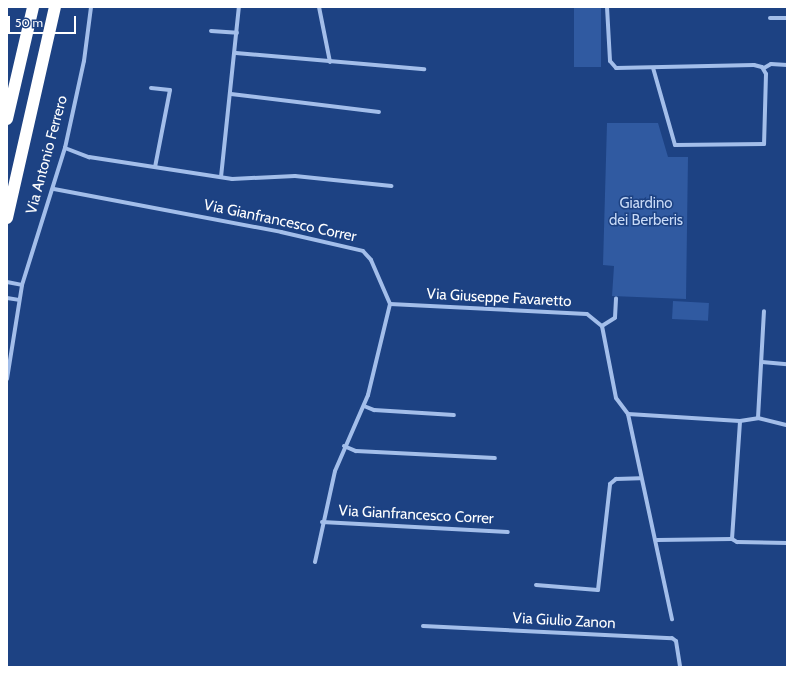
<!DOCTYPE html>
<style>
body{margin:0}
#map{position:relative;width:794px;height:674px;overflow:hidden;background:#1d4283;font-family:Cabin,sans-serif}
div>[style]{position:absolute}
.green>*{inset:0;background:#305aa1;transform-origin:0 0}
.pedestrian>*{height:3.5px;margin:-1.75px;padding:0 1.75px;transform-origin:1.75px;border-radius:1.75px;background:#a3beea}
.minor>*{height:4px;margin:-2px;padding:0 2px;transform-origin:2px;border-radius:2px;background:#a3beea}
.motorway>*{height:12px;margin:-6px;padding:0 6px;transform-origin:6px;border-radius:6px;background:#fff}
span{translate:-50% -50%;white-space:nowrap;text-align:center;line-height:1.15;-webkit-text-stroke:3px #1d4283;paint-order:stroke}
.street-label{font-size:15px;color:#fff}
.park-label{font-size:15px;color:#c8daf7}
.frame{position:absolute;inset:0;border:8px solid #fff;pointer-events:none}
.scale{position:absolute;left:8px;top:16px;width:68px;height:18px;box-sizing:border-box;border:2px solid #fff;border-top:0;padding-left:5px;font-size:12px;line-height:14px;white-space:nowrap;color:#fff;-webkit-text-stroke:3px #1d4283;paint-order:stroke}
</style>
<div id="map">
<div class="green">
<i style="left:574px;top:7px;width:27px;height:60px"></i>
<i style="clip-path:polygon(607px 123px,658px 123px,668px 157px,688px 157px,686px 299px,612px 296px,614px 266px,603px 265px)"></i>
<i style="left:673px;top:301px;width:36px;height:18px;rotate:3deg"></i>
</div>
<div class="pedestrian">
<i style="left:602px;top:326px;width:15px;rotate:-32deg"></i>
<i style="left:615px;top:318px;width:19px;rotate:-87deg"></i>
</div>
<div class="minor">
<i style="left:319px;top:7px;width:56px;rotate:78.7deg"></i>
<i style="left:607px;top:7px;width:54px;rotate:86.8deg"></i>
<i style="left:610px;top:61px;width:9px;rotate:49deg"></i>
<i style="left:616px;top:68px;width:138px;rotate:-1.2deg"></i>
<i style="left:754px;top:65px;width:8px;rotate:14deg"></i>
<i style="left:762px;top:67px;width:8px;rotate:60deg"></i>
<i style="left:766px;top:74px;width:70px;rotate:91.6deg"></i>
<i style="left:764px;top:144px;width:89px;rotate:179.4deg"></i>
<i style="left:675px;top:145px;width:80px;rotate:-105.9deg"></i>
<i style="left:770px;top:18px;width:17px"></i>
<i style="left:211px;top:31px;width:26px;rotate:4deg"></i>
<i style="left:236px;top:53px;width:189px;rotate:4.9deg"></i>
<i style="left:764px;top:68px;width:8px;rotate:-30deg"></i>
<i style="left:771px;top:64px;width:16px;rotate:4deg"></i>
<i style="left:151px;top:88px;width:19px;rotate:6deg"></i>
<i style="left:170px;top:90px;width:78px;rotate:101deg"></i>
<i style="left:231px;top:94px;width:149px;rotate:6.9deg"></i>
<i style="left:65px;top:148px;width:26px;rotate:21deg"></i>
<i style="left:89px;top:157px;width:145px;rotate:8.7deg"></i>
<i style="left:232px;top:179px;width:63px;rotate:-2.7deg"></i>
<i style="left:295px;top:176px;width:97px;rotate:5.9deg"></i>
<i style="left:221px;top:177px;width:171px;rotate:-84deg"></i>
<i style="left:54px;top:189px;width:231px;rotate:10.7deg"></i>
<i style="left:281px;top:232px;width:84px;rotate:13deg"></i>
<i style="left:363px;top:251px;width:12px;rotate:48deg"></i>
<i style="left:371px;top:260px;width:48px;rotate:66.6deg"></i>
<i style="left:7px;top:282px;width:15px;rotate:11deg"></i>
<i style="left:7px;top:298px;width:12px;rotate:9deg"></i>
<i style="left:390px;top:304px;width:197px;rotate:2.9deg"></i>
<i style="left:587px;top:314px;width:19px;rotate:39deg"></i>
<i style="left:602px;top:326px;width:73px;rotate:79deg"></i>
<i style="left:616px;top:398px;width:20px;rotate:53deg"></i>
<i style="left:628px;top:414px;width:112px;rotate:3.6deg"></i>
<i style="left:740px;top:421px;width:18px;rotate:-9deg"></i>
<i style="left:762px;top:362px;width:25px;rotate:5deg"></i>
<i style="left:7px;top:379px;width:95px;rotate:-80.9deg"></i>
<i style="left:22px;top:285px;width:144px;rotate:-72.6deg"></i>
<i style="left:65px;top:148px;width:89px;rotate:-77.7deg"></i>
<i style="left:84px;top:61px;width:54px;rotate:-82.6deg"></i>
<i style="left:364px;top:406px;width:11px;rotate:22deg"></i>
<i style="left:374px;top:410px;width:80px;rotate:3.6deg"></i>
<i style="left:628px;top:414px;width:210px;rotate:77.9deg"></i>
<i style="left:758px;top:418px;width:107px;rotate:-86.8deg"></i>
<i style="left:758px;top:418px;width:30px;rotate:14deg"></i>
<i style="left:344px;top:446px;width:13px;rotate:23deg"></i>
<i style="left:356px;top:451px;width:139px;rotate:2.9deg"></i>
<i style="left:322px;top:522px;width:186px;rotate:3.1deg"></i>
<i style="left:732px;top:539px;width:6px;rotate:31deg"></i>
<i style="left:737px;top:542px;width:50px;rotate:1.1deg"></i>
<i style="left:657px;top:540px;width:75px;rotate:-0.8deg"></i>
<i style="left:732px;top:539px;width:118px;rotate:-86.1deg"></i>
<i style="left:315px;top:562px;width:93px;rotate:-77.6deg"></i>
<i style="left:335px;top:471px;width:83px;rotate:-66.5deg"></i>
<i style="left:368px;top:395px;width:94px;rotate:-76.4deg"></i>
<i style="left:536px;top:585px;width:62px;rotate:4.6deg"></i>
<i style="left:598px;top:590px;width:107px;rotate:-83.5deg"></i>
<i style="left:610px;top:484px;width:8px;rotate:-40deg"></i>
<i style="left:616px;top:479px;width:24px;rotate:-2deg"></i>
<i style="left:423px;top:626px;width:249px;rotate:2.8deg"></i>
<i style="left:672px;top:638px;width:5px;rotate:37deg"></i>
<i style="left:676px;top:641px;width:26px;rotate:81deg"></i>
</div>
<div class="motorway">
<i style="left:7px;top:119px;width:115px;rotate:-76.9deg"></i>
<i style="left:7px;top:218px;width:216px;rotate:-77.2deg"></i>
</div>
<div class="street-label">
<span style="left:47px;top:155px;rotate:-75deg">Via Antonio Ferrero</span>
<span style="left:280px;top:221px;rotate:12deg">Via Gianfrancesco Correr</span>
<span style="left:499px;top:298px;rotate:3deg">Via Giuseppe Favaretto</span>
<span style="left:416px;top:515px;rotate:3deg">Via Gianfrancesco Correr</span>
<span style="left:564px;top:621px;rotate:3deg">Via Giulio Zanon</span>
</div>
<div class="park-label">
<span style="left:646px;top:212px">Giardino<br>dei Berberis</span>
</div>
<div class="frame"></div>
<div class="scale">50 m</div>
</div>
